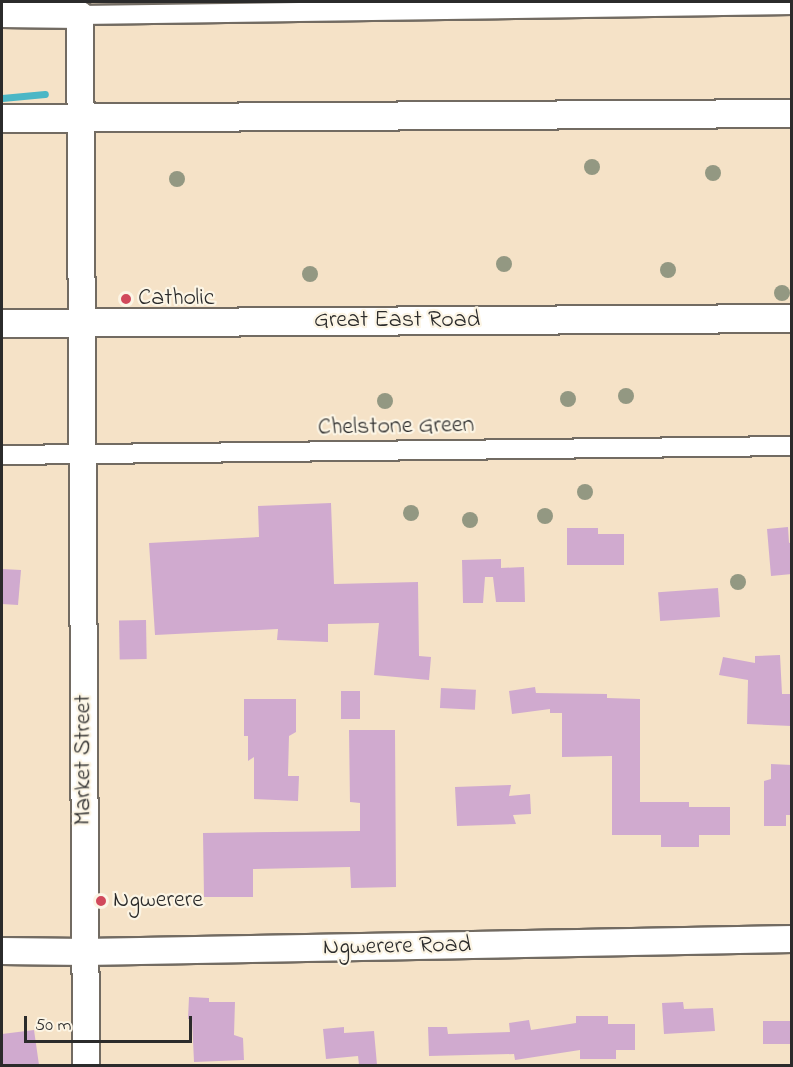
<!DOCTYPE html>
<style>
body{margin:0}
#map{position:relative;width:793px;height:1067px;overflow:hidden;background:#f5e2c7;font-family:"Indie Flower",sans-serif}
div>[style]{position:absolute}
.stream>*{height:7px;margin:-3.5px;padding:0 3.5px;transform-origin:3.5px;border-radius:3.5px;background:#4bb7c6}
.building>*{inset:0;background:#d0aacf;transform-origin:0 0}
.roads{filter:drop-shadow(2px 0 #726b62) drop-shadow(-2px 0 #726b62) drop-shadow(0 2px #726b62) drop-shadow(0 -2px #726b62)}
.street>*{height:18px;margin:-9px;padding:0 9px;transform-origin:9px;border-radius:9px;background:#fff}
.secondary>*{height:26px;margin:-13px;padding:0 13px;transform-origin:13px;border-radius:13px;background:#fff}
.primary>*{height:27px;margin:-13.5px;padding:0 13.5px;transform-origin:13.5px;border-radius:13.5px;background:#fff}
.trees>*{width:16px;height:16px;margin:-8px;border-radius:50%;background:#939882}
.dots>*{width:16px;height:16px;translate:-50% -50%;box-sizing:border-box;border:3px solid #fcf5e5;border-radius:50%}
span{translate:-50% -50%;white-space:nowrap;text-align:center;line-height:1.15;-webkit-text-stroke:4.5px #fcf5e5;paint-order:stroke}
.poi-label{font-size:24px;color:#2b2b2b}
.left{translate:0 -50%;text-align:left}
.street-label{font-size:24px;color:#2b2b2b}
.frame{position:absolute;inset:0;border:3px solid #2b2b2b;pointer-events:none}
.scale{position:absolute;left:24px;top:1016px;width:168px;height:27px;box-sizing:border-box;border:3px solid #2b2b2b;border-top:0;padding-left:8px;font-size:18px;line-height:21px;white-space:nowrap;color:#2b2b2b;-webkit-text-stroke:4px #fcf5e5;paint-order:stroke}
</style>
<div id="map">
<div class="stream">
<i style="left:2px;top:98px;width:43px;rotate:-5.3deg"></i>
</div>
<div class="building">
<i style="clip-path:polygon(331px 503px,334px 584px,418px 582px,419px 656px,431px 657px,429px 680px,374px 675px,379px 623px,328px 624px,328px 642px,277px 640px,278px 629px,155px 635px,149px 543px,259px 537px,258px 506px)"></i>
<i style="clip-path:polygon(788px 527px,789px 543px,792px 542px,792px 574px,771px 576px,767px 529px)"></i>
<i style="clip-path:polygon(567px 528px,598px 528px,598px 534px,624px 534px,624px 565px,567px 565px)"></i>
<i style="clip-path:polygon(501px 559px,501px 568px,524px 567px,525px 602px,496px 602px,493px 577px,485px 577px,483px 603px,463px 603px,462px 560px)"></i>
<i style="clip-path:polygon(2px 569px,21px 570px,18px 605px,2px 604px)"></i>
<i style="left:718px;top:588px;width:29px;height:60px;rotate:86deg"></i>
<i style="left:146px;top:620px;width:39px;height:27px;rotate:89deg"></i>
<i style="clip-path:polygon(780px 655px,782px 694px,792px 694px,792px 726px,747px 724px,748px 680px,719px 675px,723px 657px,755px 663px,755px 656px)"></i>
<i style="clip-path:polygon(535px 687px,536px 693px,607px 694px,607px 698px,640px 699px,640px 802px,689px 802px,689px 807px,730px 807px,730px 835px,699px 835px,699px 847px,661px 847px,661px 835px,612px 835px,612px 756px,562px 757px,562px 713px,550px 713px,550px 709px,512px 714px,509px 691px)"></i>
<i style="left:441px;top:688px;width:35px;height:20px;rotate:3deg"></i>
<i style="left:341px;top:691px;width:19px;height:28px"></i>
<i style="clip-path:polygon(244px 699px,296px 699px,296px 732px,289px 736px,288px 776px,299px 776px,298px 801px,254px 799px,254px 757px,248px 761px,248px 736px,244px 736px)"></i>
<i style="clip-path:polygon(349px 730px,395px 730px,396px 887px,351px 888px,350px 867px,253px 869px,253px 897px,204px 897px,203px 833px,360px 831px,360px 803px,350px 802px)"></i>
<i style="clip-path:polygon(771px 764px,792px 765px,792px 815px,786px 815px,786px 826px,764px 826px,764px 781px,771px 779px)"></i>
<i style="clip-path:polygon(511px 785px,509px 796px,530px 794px,531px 814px,513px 815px,516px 824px,457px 826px,455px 787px)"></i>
<i style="clip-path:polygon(189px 997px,209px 998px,209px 1002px,235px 1002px,234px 1035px,243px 1038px,244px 1060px,194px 1062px,192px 1019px,188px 1019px)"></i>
<i style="clip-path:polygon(683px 1002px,684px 1009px,713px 1008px,715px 1031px,664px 1034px,662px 1003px)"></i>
<i style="clip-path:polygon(576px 1016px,608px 1016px,608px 1024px,635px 1024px,635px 1050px,616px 1050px,616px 1059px,580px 1059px,580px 1050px,515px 1060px,514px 1054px,429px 1056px,428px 1027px,447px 1027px,448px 1034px,510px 1032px,509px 1023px,529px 1020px,531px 1030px,576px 1023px)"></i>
<i style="left:792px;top:1021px;width:23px;height:29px;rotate:90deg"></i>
<i style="clip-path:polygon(344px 1027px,344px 1033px,374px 1031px,377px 1065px,359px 1065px,358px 1056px,326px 1059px,323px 1029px)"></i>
<i style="clip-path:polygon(34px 1030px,39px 1065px,2px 1065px,2px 1034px)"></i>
</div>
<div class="roads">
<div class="street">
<i style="left:80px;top:15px;width:712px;rotate:-0.8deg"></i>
<i style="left:2px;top:455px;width:790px;rotate:-0.65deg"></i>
</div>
<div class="secondary">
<i style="left:2px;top:14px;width:78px;rotate:0.7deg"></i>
<i style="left:80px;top:15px;width:1051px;rotate:89.67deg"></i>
<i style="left:2px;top:951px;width:83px;rotate:0.7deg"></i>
<i style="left:85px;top:952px;width:707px;rotate:-1.05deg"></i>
</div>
<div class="primary">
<i style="left:2px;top:118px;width:790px;rotate:-0.36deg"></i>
<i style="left:2px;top:323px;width:790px;rotate:-0.36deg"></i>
</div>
</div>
<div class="trees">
<i style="left:592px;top:167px"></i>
<i style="left:713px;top:173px"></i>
<i style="left:177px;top:179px"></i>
<i style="left:504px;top:264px"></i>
<i style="left:668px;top:270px"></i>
<i style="left:310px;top:274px"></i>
<i style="left:782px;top:293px"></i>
<i style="left:626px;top:396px"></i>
<i style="left:568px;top:399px"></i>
<i style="left:385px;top:401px"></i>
<i style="left:585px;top:492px"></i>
<i style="left:411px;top:513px"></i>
<i style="left:545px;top:516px"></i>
<i style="left:470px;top:520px"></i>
<i style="left:738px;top:582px"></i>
</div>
<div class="dots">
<i style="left:126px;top:299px;background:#d1495b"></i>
<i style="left:101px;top:901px;background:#d1495b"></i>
</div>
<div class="poi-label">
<span class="left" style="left:138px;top:299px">Catholic</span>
<span class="left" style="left:113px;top:901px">Ngwerere</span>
</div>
<div class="street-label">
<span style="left:397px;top:321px">Great East Road</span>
<span style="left:396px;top:427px;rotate:-1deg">Chelstone Green</span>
<span style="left:84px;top:760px;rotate:-90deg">Market Street</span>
<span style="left:397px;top:947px;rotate:-1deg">Ngwerere Road</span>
</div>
<div class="frame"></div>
<div class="scale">50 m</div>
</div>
